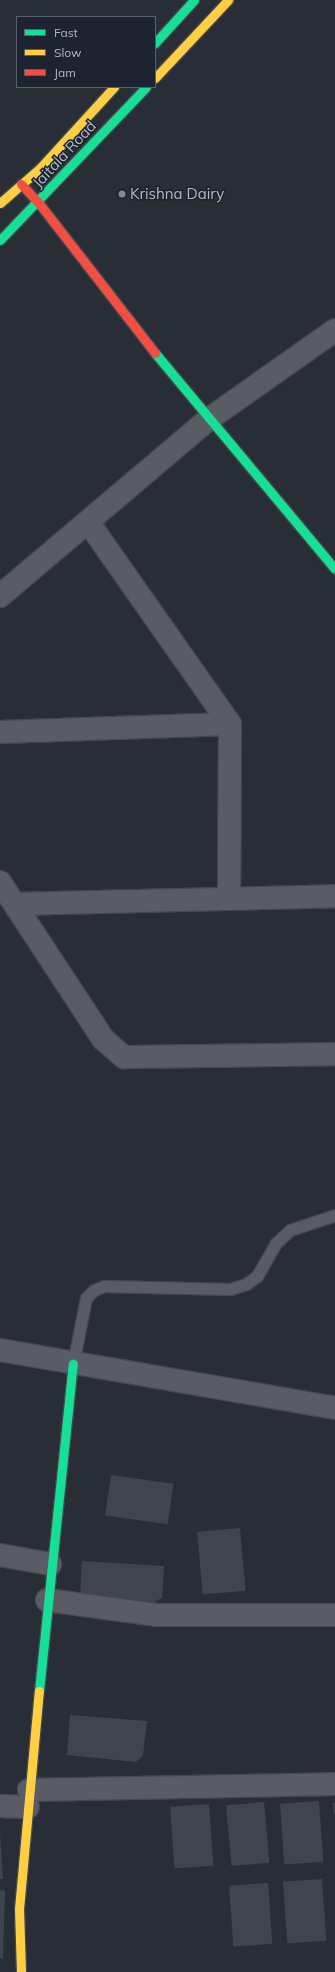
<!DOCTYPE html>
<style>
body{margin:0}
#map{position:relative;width:335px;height:1972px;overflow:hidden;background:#292d36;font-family:Mulish,sans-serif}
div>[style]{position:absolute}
.building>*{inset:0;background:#40444c;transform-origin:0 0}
.roads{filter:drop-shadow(1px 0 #45484f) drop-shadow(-1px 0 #45484f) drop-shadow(0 1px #45484f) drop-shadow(0 -1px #45484f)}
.lane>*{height:11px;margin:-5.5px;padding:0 5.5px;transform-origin:5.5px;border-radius:5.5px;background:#595c64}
.street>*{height:22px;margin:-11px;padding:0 11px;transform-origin:11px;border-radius:11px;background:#595c64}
.fast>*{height:9px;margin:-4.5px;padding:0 4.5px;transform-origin:4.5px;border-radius:4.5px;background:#16e098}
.slow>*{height:9px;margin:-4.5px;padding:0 4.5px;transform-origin:4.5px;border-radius:4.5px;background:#ffcf43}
.jam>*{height:9px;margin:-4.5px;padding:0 4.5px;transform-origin:4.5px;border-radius:4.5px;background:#f24e42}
.dots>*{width:11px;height:11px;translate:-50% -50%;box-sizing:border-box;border:2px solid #1d2330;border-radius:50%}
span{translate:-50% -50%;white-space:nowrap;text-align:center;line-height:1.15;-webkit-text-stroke:3px #1d2330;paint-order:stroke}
.street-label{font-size:15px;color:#b3b9c7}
.poi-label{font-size:15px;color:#b3b9c7}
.left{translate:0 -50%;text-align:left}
.legend{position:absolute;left:16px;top:16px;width:140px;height:72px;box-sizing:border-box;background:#1d2330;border:1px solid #595f6c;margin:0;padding:5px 7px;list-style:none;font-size:12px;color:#b3b9c7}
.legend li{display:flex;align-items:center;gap:8px;height:20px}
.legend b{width:20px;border:1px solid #595f6c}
</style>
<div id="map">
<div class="building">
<i style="left:111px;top:1475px;width:63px;height:41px;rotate:8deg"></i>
<i style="left:240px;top:1528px;width:63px;height:43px;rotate:85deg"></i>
<i style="clip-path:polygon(82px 1561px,164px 1566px,162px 1598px,154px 1602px,80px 1598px)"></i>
<i style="clip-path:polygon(70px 1715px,147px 1721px,143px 1755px,136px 1762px,67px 1755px)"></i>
<i style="left:319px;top:1801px;width:61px;height:39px;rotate:86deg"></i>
<i style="left:264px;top:1802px;width:61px;height:38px;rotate:85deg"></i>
<i style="clip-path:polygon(333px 1803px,335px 1803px,335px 1814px,334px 1814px)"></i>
<i style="left:209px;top:1804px;width:62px;height:39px;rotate:86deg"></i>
<i style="clip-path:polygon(0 1832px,3px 1879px,0 1879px)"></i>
<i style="left:322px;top:1879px;width:62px;height:39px;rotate:86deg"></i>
<i style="left:268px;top:1883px;width:61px;height:39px;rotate:86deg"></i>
<i style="clip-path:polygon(0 1890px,5px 1891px,3px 1958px,0 1958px)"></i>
</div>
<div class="roads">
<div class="lane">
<i style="left:73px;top:1364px;width:67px;rotate:-78.9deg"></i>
<i style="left:86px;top:1298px;width:11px;rotate:-45deg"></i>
<i style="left:94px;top:1290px;width:11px;rotate:-22deg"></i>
<i style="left:104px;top:1286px;width:126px;rotate:1.4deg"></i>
<i style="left:230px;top:1289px;width:17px;rotate:-17deg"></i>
<i style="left:246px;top:1284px;width:14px;rotate:-36deg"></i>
<i style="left:257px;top:1276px;width:38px;rotate:-60deg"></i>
<i style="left:276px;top:1243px;width:19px;rotate:-43deg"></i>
<i style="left:290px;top:1230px;width:47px;rotate:-18.4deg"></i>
</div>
<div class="street">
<i style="left:88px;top:522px;width:247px;rotate:54.9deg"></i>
<i style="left:0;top:596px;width:274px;rotate:-40.3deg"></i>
<i style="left:209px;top:419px;width:154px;rotate:-35.2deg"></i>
<i style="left:0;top:732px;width:230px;rotate:-2deg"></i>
<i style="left:230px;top:724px;width:175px;rotate:90.3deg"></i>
<i style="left:0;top:882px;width:188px;rotate:56.7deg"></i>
<i style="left:103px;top:1039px;width:28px;rotate:41deg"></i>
<i style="left:124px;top:1057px;width:211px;rotate:-0.8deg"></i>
<i style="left:15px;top:904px;width:320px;rotate:-1.4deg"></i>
<i style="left:0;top:1350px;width:340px;rotate:9.8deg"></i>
<i style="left:0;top:1555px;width:51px;rotate:10.2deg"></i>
<i style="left:47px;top:1600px;width:110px;rotate:7.8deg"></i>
<i style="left:156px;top:1615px;width:179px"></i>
<i style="left:29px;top:1790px;width:306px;rotate:-1.1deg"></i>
<i style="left:0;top:1806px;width:28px;rotate:2deg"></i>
</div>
<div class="fast">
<i style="left:155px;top:43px;width:58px;rotate:-47.8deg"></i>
<i style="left:0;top:240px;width:211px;rotate:-46.3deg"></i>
<i style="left:155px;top:353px;width:281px;rotate:50.2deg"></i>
<i style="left:39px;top:1691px;width:329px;rotate:-84.1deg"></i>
</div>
<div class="slow">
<i style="left:155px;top:78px;width:107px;rotate:-46.9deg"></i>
<i style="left:0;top:203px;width:53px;rotate:-41.2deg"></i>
<i style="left:40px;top:168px;width:110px;rotate:-47.6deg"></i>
<i style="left:21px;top:1972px;width:63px;rotate:-91.8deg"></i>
<i style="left:19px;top:1909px;width:219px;rotate:-84.8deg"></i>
</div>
<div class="jam">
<i style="left:21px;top:184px;width:25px;rotate:47deg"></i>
<i style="left:38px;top:202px;width:191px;rotate:52.2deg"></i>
</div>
</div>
<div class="dots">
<i style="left:122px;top:194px;background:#838894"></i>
</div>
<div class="street-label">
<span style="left:64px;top:154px;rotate:-47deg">Jaitala Road</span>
</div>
<div class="poi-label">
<span class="left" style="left:130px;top:194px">Krishna Dairy</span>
</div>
<ul class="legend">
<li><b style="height:5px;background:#16e098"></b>Fast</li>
<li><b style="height:5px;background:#ffcf43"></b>Slow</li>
<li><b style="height:5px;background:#f24e42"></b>Jam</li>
</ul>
</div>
